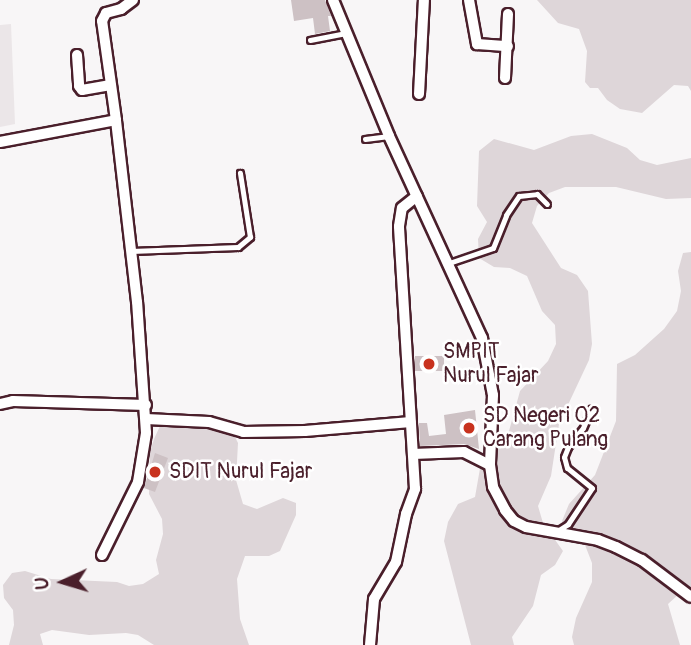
<!DOCTYPE html>
<style>
body{margin:0}
#map{position:relative;width:691px;height:645px;overflow:hidden;background:#f8f6f7;font-family:Pangolin,sans-serif}
div>[style]{position:absolute}
.built>*{inset:0;background:#ebe6e8}
.green>*{inset:0;background:#ded6d9}
.building>*{inset:0;background:#cdc1c4;transform-origin:0 0}
.roads{filter:drop-shadow(2px 0 #4a1f2b) drop-shadow(-2px 0 #4a1f2b) drop-shadow(0 2px #4a1f2b) drop-shadow(0 -2px #4a1f2b)}
.service>*{height:5px;margin:-2.5px;padding:0 2.5px;transform-origin:2.5px;border-radius:2.5px;background:#fff}
.minor>*{height:10px;margin:-5px;padding:0 5px;transform-origin:5px;border-radius:5px;background:#fff}
.dots>*{width:19px;height:19px;translate:-50% -50%;box-sizing:border-box;border:4px solid #fff;border-radius:50%}
span{translate:-50% -50%;white-space:nowrap;text-align:center;line-height:1.15;-webkit-text-stroke:5px #fff;paint-order:stroke}
.poi-label{font-size:21px;color:#4a1f2b}
.left{translate:0 -50%;text-align:left}
.north{position:absolute;left:28px;top:547px;width:70px;height:70px;-webkit-text-stroke:5px #fff;paint-order:stroke;rotate:266deg;font-size:19px;font-weight:700;line-height:28px;text-align:center;color:#4a1f2b}
.north::after{content:'';display:block;margin:auto;width:24px;height:32px;background:#4a1f2b;clip-path:polygon(50% 0,100% 100%,50% 72%,0 100%)}
</style>
<div id="map">
<div class="built">
<i style="clip-path:polygon(11px 24px,15px 124px,0 127px,0 25px)"></i>
</div>
<div class="green">
<i style="clip-path:polygon(537px 0,691px 0,691px 91px,688px 86px,674px 85px,642px 113px,620px 109px,607px 100px,598px 88px,590px 88px,585px 82px,587px 51px,579px 29px,558px 23px)"></i>
<i style="clip-path:polygon(592px 134px,627px 148px,640px 160px,657px 165px,691px 158px,691px 198px,666px 199px,616px 187px,565px 187px,549px 193px,537px 206px,532px 223px,561px 268px,577px 275px,588px 291px,592px 344px,589px 360px,559px 424px,551px 476px,538px 506px,543px 523px,563px 551px,555px 565px,541px 575px,533px 606px,512px 637px,514px 645px,471px 645px,444px 541px,448px 522px,458px 504px,475px 497px,482px 457px,509px 431px,520px 391px,548px 361px,556px 344px,555px 325px,542px 311px,527px 276px,510px 268px,494px 267px,479px 258px,478px 239px,487px 222px,477px 206px,479px 151px,494px 139px,534px 150px,571px 136px)"></i>
<i style="clip-path:polygon(691px 252px,691px 592px,680px 593px,668px 604px,680px 645px,574px 645px,572px 637px,576px 618px,592px 582px,592px 563px,585px 545px,568px 539px,562px 521px,569px 504px,595px 475px,616px 421px,617px 364px,635px 355px,664px 329px,677px 311px,681px 291px,678px 271px,683px 253px)"></i>
<i style="clip-path:polygon(213px 415px,226px 419px,238px 443px,236px 480px,243px 504px,257px 509px,283px 498px,296px 503px,296px 515px,280px 551px,269px 556px,245px 556px,237px 579px,240px 619px,249px 645px,154px 645px,138px 635px,126px 633px,89px 635px,52px 630px,40px 634px,43px 645px,9px 645px,14px 625px,13px 610px,4px 598px,3px 585px,12px 573px,25px 571px,51px 579px,117px 582px,129px 586px,143px 584px,159px 574px,156px 560px,163px 534px,162px 519px,149px 494px,150px 452px,154px 439px,160px 426px,172px 418px)"></i>
</div>
<div class="building">
<i style="clip-path:polygon(291px 0,325px 0,331px 16px,328px 16px,330px 31px,315px 34px,313px 18px,294px 21px)"></i>
<i style="left:444px;top:356px;width:15px;height:29px;rotate:90deg"></i>
<i style="clip-path:polygon(475px 410px,479px 449px,464px 444px,420px 446px,419px 423px,427px 423px,429px 436px,446px 434px,444px 415px)"></i>
<i style="clip-path:polygon(155px 453px,168px 458px,155px 492px,144px 488px)"></i>
</div>
<div class="roads">
<div class="service">
<i style="left:310px;top:40px;width:38px;rotate:-11deg"></i>
<i style="left:365px;top:139px;width:24px;rotate:-7deg"></i>
<i style="left:131px;top:251px;width:107px;rotate:-2.1deg"></i>
<i style="left:238px;top:247px;width:16px;rotate:-40deg"></i>
<i style="left:250px;top:237px;width:65px;rotate:-98.9deg"></i>
<i style="left:449px;top:263px;width:46px;rotate:-18.8deg"></i>
<i style="left:493px;top:248px;width:35px;rotate:-68deg"></i>
<i style="left:506px;top:215px;width:23px;rotate:-56deg"></i>
<i style="left:519px;top:196px;width:18px;rotate:-6deg"></i>
<i style="left:537px;top:194px;width:14px;rotate:45deg"></i>
<i style="left:557px;top:531px;width:13px;rotate:-32deg"></i>
<i style="left:568px;top:524px;width:43px;rotate:-56.3deg"></i>
<i style="left:592px;top:488px;width:32px;rotate:-141deg"></i>
<i style="left:567px;top:468px;width:11px;rotate:-105deg"></i>
<i style="left:564px;top:457px;width:11px;rotate:-68deg"></i>
<i style="left:568px;top:447px;width:24px;rotate:-52deg"></i>
<i style="left:583px;top:428px;width:21px;rotate:-67deg"></i>
</div>
<div class="minor">
<i style="left:333px;top:0;width:147px;rotate:67.6deg"></i>
<i style="left:389px;top:136px;width:222px;rotate:65.3deg"></i>
<i style="left:482px;top:338px;width:58px;rotate:79.1deg"></i>
<i style="left:493px;top:395px;width:70px;rotate:92.5deg"></i>
<i style="left:490px;top:465px;width:22px;rotate:82deg"></i>
<i style="left:493px;top:487px;width:26px;rotate:62deg"></i>
<i style="left:505px;top:510px;width:14px;rotate:51deg"></i>
<i style="left:514px;top:521px;width:13px;rotate:27deg"></i>
<i style="left:526px;top:527px;width:73px;rotate:10.2deg"></i>
<i style="left:598px;top:540px;width:19px;rotate:21deg"></i>
<i style="left:616px;top:547px;width:29px;rotate:27deg"></i>
<i style="left:642px;top:560px;width:61px;rotate:37.1deg"></i>
<i style="left:469px;top:0;width:45px;rotate:79.7deg"></i>
<i style="left:477px;top:44px;width:31px;rotate:4deg"></i>
<i style="left:77px;top:55px;width:31px;rotate:86deg"></i>
<i style="left:79px;top:86px;width:5px;rotate:53deg"></i>
<i style="left:82px;top:90px;width:29px;rotate:-10deg"></i>
<i style="left:505px;top:78px;width:64px;rotate:-87.3deg"></i>
<i style="left:419px;top:94px;width:94px;rotate:-87deg"></i>
<i style="left:0;top:142px;width:118px;rotate:-10.7deg"></i>
<i style="left:116px;top:120px;width:100px;rotate:-98deg"></i>
<i style="left:102px;top:21px;width:9px;rotate:-63deg"></i>
<i style="left:106px;top:13px;width:16px;rotate:-15deg"></i>
<i style="left:121px;top:9px;width:15px;rotate:-37deg"></i>
<i style="left:0;top:404px;width:13px;rotate:-13deg"></i>
<i style="left:13px;top:401px;width:133px;rotate:1.7deg"></i>
<i style="left:146px;top:419px;width:63px;rotate:2.7deg"></i>
<i style="left:209px;top:422px;width:35px;rotate:16deg"></i>
<i style="left:243px;top:432px;width:62px;rotate:-0.9deg"></i>
<i style="left:305px;top:431px;width:106px;rotate:-4.9deg"></i>
<i style="left:413px;top:454px;width:51px;rotate:-2.2deg"></i>
<i style="left:464px;top:452px;width:29px;rotate:27deg"></i>
<i style="left:102px;top:555px;width:81px;rotate:-63.7deg"></i>
<i style="left:138px;top:482px;width:50px;rotate:-80.7deg"></i>
<i style="left:146px;top:433px;width:131px;rotate:-93.9deg"></i>
<i style="left:137px;top:302px;width:183px;rotate:-96.6deg"></i>
<i style="left:370px;top:645px;width:46px;rotate:-85deg"></i>
<i style="left:374px;top:599px;width:43px;rotate:-59.3deg"></i>
<i style="left:396px;top:562px;width:49px;rotate:-78.2deg"></i>
<i style="left:406px;top:514px;width:27px;rotate:-70deg"></i>
<i style="left:415px;top:489px;width:263px;rotate:-93.5deg"></i>
<i style="left:399px;top:226px;width:18px;rotate:-81deg"></i>
<i style="left:402px;top:208px;width:19px;rotate:-39deg"></i>
</div>
</div>
<div class="dots">
<i style="left:429px;top:364px;background:#c8321e"></i>
<i style="left:469px;top:428px;background:#c8321e"></i>
<i style="left:155px;top:472px;background:#c8321e"></i>
</div>
<div class="poi-label">
<span class="left" style="left:443px;top:364px">SMPIT<br>Nurul Fajar</span>
<span class="left" style="left:483px;top:428px">SD Negeri 02<br>Carang Pulang</span>
<span class="left" style="left:169px;top:472px">SDIT Nurul Fajar</span>
</div>
<div class="north">U</div>
</div>
